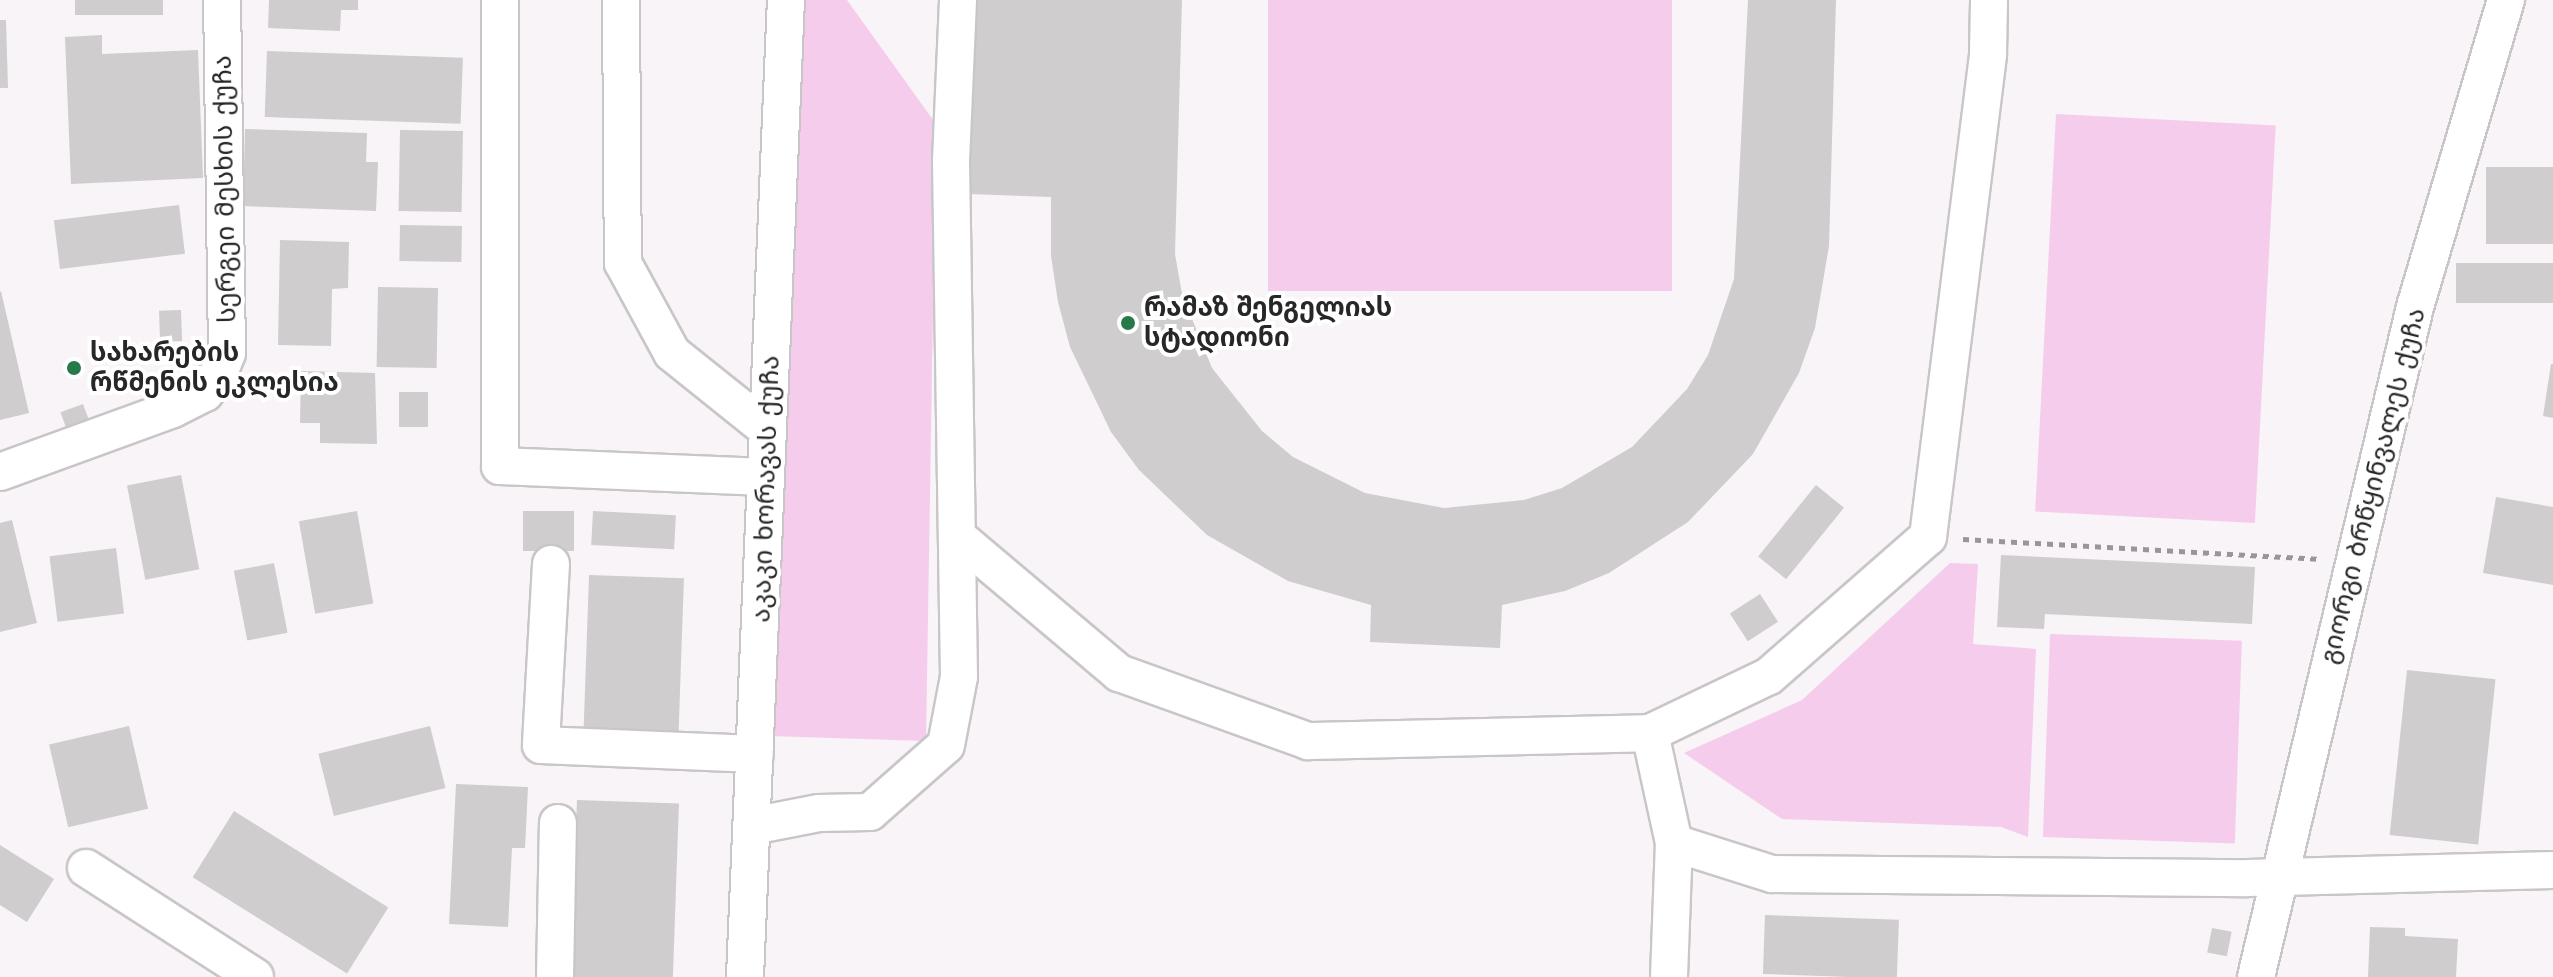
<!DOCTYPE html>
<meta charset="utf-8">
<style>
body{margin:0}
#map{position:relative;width:2553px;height:977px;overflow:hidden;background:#f8f4f7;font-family:"Work Sans","Noto Sans Georgian",sans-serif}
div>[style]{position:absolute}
.green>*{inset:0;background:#f6ccec;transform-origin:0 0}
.building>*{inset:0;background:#d0cdcf;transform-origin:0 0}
.path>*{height:5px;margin-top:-2.5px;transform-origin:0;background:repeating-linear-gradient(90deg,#999698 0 6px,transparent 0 12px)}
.roads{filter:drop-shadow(2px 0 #c9c6c8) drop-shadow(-2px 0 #c9c6c8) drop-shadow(0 2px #c9c6c8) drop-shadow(0 -2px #c9c6c8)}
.minor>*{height:36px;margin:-18px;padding:0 18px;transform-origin:18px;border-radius:18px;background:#fff}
.dots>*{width:22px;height:22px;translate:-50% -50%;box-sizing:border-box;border:4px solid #fff;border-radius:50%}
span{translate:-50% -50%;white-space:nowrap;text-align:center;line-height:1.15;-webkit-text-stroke:8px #fff;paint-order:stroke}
.street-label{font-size:26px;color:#282728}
.poi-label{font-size:26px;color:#282728;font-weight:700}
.left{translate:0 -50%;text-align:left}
</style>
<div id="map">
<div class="green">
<i style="clip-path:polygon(786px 0,847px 0,936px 124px,926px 741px,770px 736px)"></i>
<i style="left:1268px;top:0;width:404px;height:291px"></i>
<i style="left:2056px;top:114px;width:220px;height:398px;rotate:3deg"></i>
<i style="clip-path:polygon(1950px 563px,1978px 564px,1973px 644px,2036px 649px,2028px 837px,2001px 827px,1782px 819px,1684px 753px,1802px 700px)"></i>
<i style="left:2050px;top:634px;width:192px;height:203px;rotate:2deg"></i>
</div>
<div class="building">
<i style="left:75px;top:0;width:88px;height:15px"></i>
<i style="clip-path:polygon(269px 0,358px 0,358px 10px,341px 10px,340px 31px,268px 28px)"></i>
<i style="clip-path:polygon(975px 0,1182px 0,1175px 254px,1182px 294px,1212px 368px,1262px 431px,1293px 457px,1365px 493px,1444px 508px,1524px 500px,1562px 488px,1632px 447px,1687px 389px,1708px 355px,1734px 279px,1748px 0,1836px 0,1829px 246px,1815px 328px,1799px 373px,1753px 454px,1688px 522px,1609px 573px,1565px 591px,1502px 605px,1500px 648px,1370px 642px,1371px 605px,1288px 581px,1207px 535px,1139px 470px,1111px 432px,1070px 347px,1058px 302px,1051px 256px,1051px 197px,968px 194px)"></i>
<i style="clip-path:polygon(0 20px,6px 20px,8px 88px,0 88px)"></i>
<i style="clip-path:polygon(102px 35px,102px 54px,198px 50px,203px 178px,71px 184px,65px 37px)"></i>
<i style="left:267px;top:51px;width:196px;height:66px;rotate:2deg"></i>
<i style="clip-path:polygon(245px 129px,367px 133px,366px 162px,378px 162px,376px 211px,243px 206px)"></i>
<i style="left:400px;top:130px;width:63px;height:81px;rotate:1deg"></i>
<i style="left:2553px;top:167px;width:77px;height:67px;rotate:90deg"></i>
<i style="left:179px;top:205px;width:49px;height:126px;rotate:83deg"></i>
<i style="left:400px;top:225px;width:62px;height:36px;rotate:1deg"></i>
<i style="clip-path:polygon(280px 240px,349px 242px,348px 288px,332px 289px,331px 346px,278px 345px)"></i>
<i style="left:2553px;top:263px;width:40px;height:97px;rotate:90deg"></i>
<i style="left:378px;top:287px;width:60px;height:80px;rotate:1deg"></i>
<i style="clip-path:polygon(1px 291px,29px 413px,0 420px,0 292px)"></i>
<i style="left:181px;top:310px;width:31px;height:22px;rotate:88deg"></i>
<i style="clip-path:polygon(2551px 364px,2553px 364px,2553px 418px,2543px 416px)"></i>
<i style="clip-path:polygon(301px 371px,375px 373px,377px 444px,320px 443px,320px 423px,300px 423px)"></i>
<i style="left:399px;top:392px;width:29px;height:35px"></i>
<i style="left:83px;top:404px;width:20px;height:24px;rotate:70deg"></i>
<i style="left:181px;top:475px;width:96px;height:55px;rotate:79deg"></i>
<i style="left:1816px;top:485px;width:36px;height:92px;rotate:39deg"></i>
<i style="clip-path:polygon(2496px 497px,2553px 507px,2553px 585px,2483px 573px)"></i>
<i style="left:357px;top:511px;width:94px;height:59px;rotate:80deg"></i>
<i style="left:523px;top:511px;width:51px;height:40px"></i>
<i style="left:593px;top:511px;width:83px;height:34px;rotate:3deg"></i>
<i style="clip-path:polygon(12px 520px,37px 623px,0 632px,0 523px)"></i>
<i style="left:116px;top:548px;width:66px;height:67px;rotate:83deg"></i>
<i style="clip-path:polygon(2001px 555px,2255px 567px,2252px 624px,2045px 614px,2044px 629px,1997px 627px)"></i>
<i style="left:274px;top:563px;width:71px;height:41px;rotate:79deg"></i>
<i style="left:589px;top:575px;width:95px;height:166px;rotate:2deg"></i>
<i style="left:1760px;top:594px;width:33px;height:36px;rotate:57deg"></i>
<i style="left:2407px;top:670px;width:89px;height:166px;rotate:6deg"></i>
<i style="left:129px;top:726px;width:85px;height:82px;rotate:77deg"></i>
<i style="left:430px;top:726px;width:64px;height:115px;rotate:76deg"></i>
<i style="clip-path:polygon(456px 784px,528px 787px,525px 848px,512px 848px,508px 927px,449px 924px)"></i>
<i style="left:577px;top:800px;width:102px;height:177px;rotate:2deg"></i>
<i style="left:234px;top:811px;width:182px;height:78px;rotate:32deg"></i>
<i style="clip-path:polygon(0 845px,54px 879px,27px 922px,0 905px)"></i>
<i style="left:1765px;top:915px;width:134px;height:59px;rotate:2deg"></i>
<i style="clip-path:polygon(2370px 927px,2405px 928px,2405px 936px,2458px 939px,2456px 977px,2368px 977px)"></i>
<i style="left:2212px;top:928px;width:20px;height:25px;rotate:11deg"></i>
</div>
<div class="path">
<i style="left:1963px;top:539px;width:359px;rotate:3.2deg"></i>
</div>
<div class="roads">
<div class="minor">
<i style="left:500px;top:0;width:466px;rotate:90deg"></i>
<i style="left:500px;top:466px;width:265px;rotate:2.4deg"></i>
<i style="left:621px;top:0;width:263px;rotate:89.6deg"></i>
<i style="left:623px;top:263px;width:102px;rotate:61.4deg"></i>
<i style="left:672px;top:353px;width:123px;rotate:38.7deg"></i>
<i style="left:0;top:472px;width:184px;rotate:-20deg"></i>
<i style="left:173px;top:409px;width:36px;rotate:-27deg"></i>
<i style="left:205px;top:393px;width:27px;rotate:-56deg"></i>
<i style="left:220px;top:371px;width:19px;rotate:-69deg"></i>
<i style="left:227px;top:353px;width:353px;rotate:-90.8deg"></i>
<i style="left:958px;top:537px;width:211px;rotate:40.2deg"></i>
<i style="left:1119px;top:673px;width:201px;rotate:19.8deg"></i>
<i style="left:1308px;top:741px;width:342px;rotate:-1.3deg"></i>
<i style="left:551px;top:564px;width:181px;rotate:93.2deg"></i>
<i style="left:541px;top:745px;width:214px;rotate:2.4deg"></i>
<i style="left:752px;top:826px;width:68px;rotate:-11deg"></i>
<i style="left:819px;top:813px;width:51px;rotate:-1.1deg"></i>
<i style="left:870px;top:812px;width:101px;rotate:-41.4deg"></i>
<i style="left:946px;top:745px;width:69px;rotate:-79.2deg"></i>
<i style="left:959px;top:677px;width:516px;rotate:-90.89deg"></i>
<i style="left:951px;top:161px;width:161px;rotate:-87.5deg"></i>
<i style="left:1674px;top:843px;width:103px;rotate:17.6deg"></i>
<i style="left:1772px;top:874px;width:476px;rotate:0.5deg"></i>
<i style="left:2248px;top:878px;width:305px;rotate:-1.5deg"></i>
<i style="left:86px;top:868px;width:201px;rotate:32.8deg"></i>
<i style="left:555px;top:977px;width:154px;rotate:-88.9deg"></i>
<i style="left:745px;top:977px;width:978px;rotate:-87.6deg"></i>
<i style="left:1669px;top:977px;width:134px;rotate:-87.9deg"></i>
<i style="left:1674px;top:843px;width:113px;rotate:-102.3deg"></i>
<i style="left:1650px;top:733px;width:132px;rotate:-25.6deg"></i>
<i style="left:1769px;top:676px;width:211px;rotate:-41.2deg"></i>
<i style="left:1928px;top:537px;width:487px;rotate:-82.9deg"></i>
<i style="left:1988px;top:54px;width:54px;rotate:-88.9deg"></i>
<i style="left:2256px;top:977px;width:689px;rotate:-76.65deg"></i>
<i style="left:2415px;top:307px;width:320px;rotate:-73.5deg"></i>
</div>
</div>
<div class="dots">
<i style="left:1128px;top:323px;background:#27794a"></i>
<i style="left:74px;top:368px;background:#27794a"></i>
</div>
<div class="street-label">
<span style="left:225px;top:189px;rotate:-91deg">სერგეი მესხის ქუჩა</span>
<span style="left:2373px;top:486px;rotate:-76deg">გიორგი ბრწყინვალეს ქუჩა</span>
<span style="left:766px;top:489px;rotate:-88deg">აკაკი ხორავას ქუჩა</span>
</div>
<div class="poi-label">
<span class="left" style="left:1144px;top:323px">რამაზ შენგელიას<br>სტადიონი</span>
<span class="left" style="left:90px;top:368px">სახარების<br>რწმენის ეკლესია</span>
</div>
</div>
